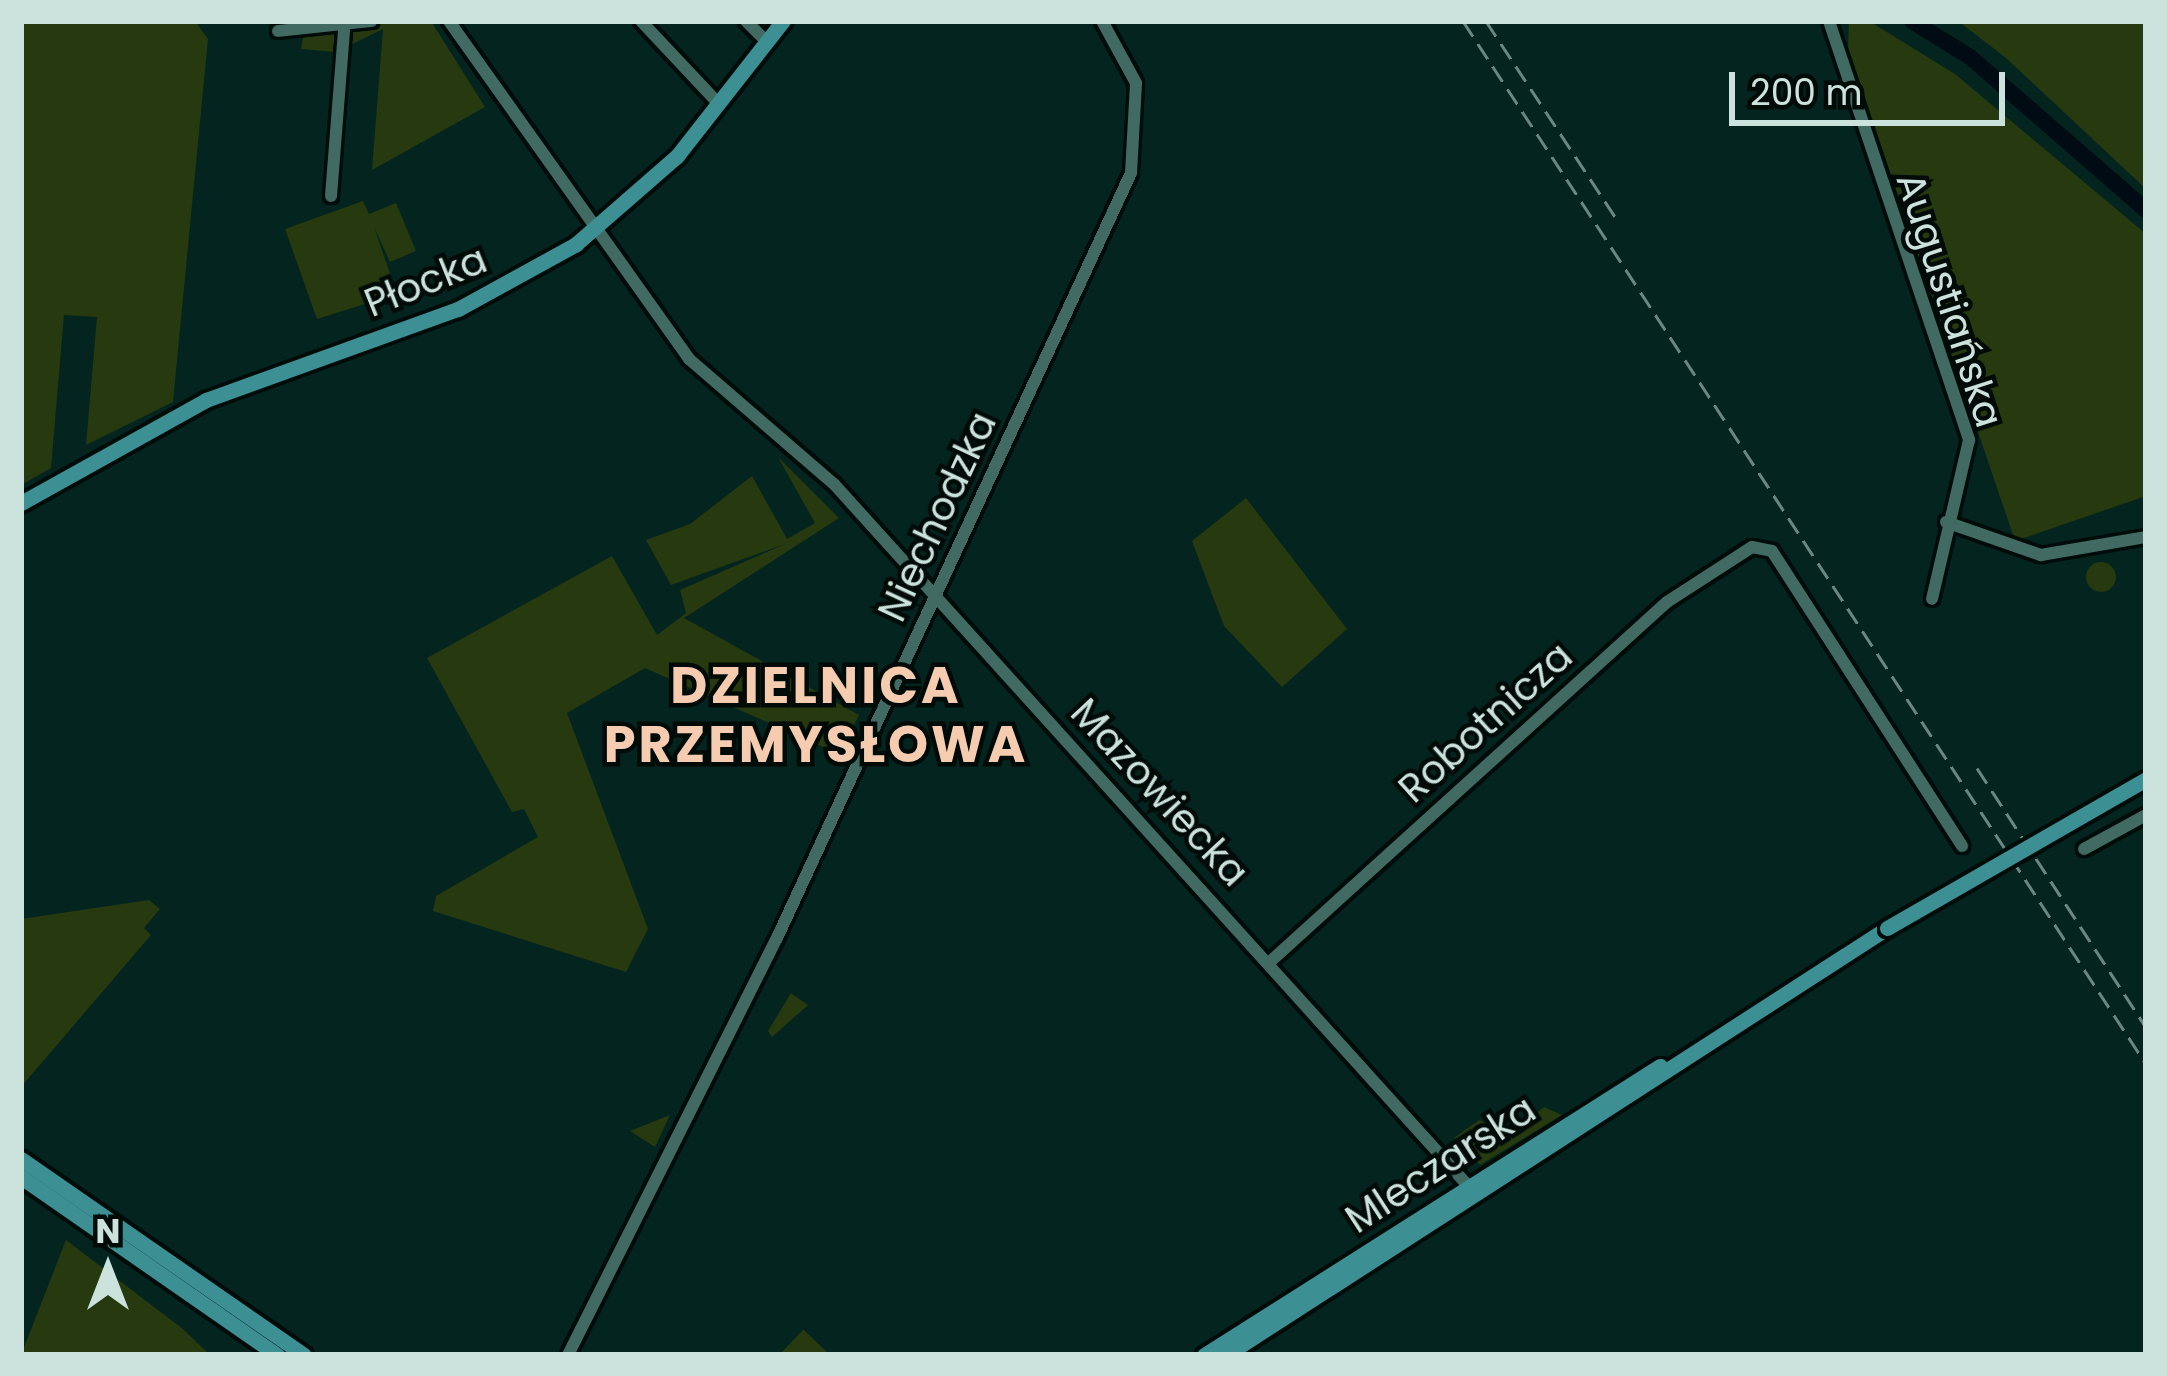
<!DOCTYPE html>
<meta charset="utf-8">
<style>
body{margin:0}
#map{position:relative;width:2167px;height:1376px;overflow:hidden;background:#04241f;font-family:Poppins,sans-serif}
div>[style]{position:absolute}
.green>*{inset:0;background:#26390f}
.round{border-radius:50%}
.river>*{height:16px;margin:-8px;padding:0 8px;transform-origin:8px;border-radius:8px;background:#000b13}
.roads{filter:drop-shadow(3px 0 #000c09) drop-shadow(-3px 0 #000c09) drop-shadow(0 3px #000c09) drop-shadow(0 -3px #000c09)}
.minor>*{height:12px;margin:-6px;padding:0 6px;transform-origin:6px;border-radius:6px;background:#416b62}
.major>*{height:15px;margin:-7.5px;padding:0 7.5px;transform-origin:7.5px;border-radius:7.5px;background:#3c8f93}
.rail>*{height:3px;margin-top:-1.5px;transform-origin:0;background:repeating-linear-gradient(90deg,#6c8782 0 18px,transparent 0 27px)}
.bridges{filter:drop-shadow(3px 0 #000c09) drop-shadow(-3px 0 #000c09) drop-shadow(0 3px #000c09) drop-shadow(0 -3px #000c09)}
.major-bridge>*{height:15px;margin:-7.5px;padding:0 7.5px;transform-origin:7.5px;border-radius:7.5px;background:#3c8f93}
span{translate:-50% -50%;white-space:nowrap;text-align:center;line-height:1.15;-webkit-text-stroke:9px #000b08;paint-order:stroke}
.street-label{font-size:39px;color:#cce2dd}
.district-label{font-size:51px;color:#f6ccb0;font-weight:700;letter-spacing:3px}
.frame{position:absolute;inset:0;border:24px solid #cce2dd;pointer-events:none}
.north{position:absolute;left:48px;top:1208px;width:120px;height:120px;-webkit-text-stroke:9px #000b08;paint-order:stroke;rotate:0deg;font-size:33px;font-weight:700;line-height:48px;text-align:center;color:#cce2dd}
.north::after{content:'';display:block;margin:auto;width:42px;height:54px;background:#cce2dd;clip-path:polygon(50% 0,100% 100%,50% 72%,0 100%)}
.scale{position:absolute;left:1729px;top:72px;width:276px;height:54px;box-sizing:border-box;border:6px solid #cce2dd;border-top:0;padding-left:15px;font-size:36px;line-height:42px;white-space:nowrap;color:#cce2dd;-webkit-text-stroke:9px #000b08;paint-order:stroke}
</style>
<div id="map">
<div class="green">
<i style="clip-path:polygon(21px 21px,195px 21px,208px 39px,173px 402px,86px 445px,97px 317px,64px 315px,51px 468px,21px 485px)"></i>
<i style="clip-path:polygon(306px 21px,431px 21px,485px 107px,372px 170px,383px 29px,336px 52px,301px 49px)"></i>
<i style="clip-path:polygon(1849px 21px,1869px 21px,1955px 74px,2146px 234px,2146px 496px,2015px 541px,1848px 48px)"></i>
<i style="clip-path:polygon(1958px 21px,2146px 21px,2146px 189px,2006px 58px)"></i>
<i style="clip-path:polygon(363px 201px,369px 214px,396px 203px,416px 251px,390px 262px,374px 227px,397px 294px,317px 319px,285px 229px)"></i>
<i style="clip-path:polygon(778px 457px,839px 518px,684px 618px,859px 715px,839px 754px,645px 668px,567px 713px,648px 929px,626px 972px,433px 911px,436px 896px,538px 837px,524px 809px,512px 812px,427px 658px,612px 556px,657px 635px,686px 613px,680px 590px,785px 544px,671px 585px,646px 540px,690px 524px,752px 476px,787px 539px,815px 523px)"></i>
<i style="clip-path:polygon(1246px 498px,1347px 629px,1282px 687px,1224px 626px,1192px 541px)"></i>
<i class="round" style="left:2086px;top:562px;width:30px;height:30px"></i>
<i style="clip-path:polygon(149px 900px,160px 909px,144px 928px,151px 935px,21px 1087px,21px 919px)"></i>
<i style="clip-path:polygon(791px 993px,808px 1005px,772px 1037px,768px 1031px)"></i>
<i style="clip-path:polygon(1544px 1107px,1562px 1115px,1480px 1165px,1454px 1138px,1479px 1120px,1509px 1133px)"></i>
<i style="clip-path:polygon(670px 1115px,655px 1147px,630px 1131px)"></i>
<i style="clip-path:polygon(66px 1240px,183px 1329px,210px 1355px,21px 1355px)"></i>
<i style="clip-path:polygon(803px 1330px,804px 1330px,830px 1355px,779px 1355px)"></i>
</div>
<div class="river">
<i style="left:1912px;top:21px;width:68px;rotate:31.8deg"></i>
<i style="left:1970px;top:57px;width:233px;rotate:41deg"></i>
</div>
<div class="roads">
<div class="minor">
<i style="left:449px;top:21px;width:415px;rotate:54.6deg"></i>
<i style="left:689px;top:359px;width:191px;rotate:40.8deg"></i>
<i style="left:834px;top:484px;width:952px;rotate:47.9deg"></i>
<i style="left:641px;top:21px;width:114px;rotate:46.8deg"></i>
<i style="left:746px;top:21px;width:30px;rotate:45deg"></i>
<i style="left:1829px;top:21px;width:442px;rotate:71.5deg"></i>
<i style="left:1969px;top:440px;width:163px;rotate:103.1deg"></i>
<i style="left:278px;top:31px;width:94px;rotate:-6.1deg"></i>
<i style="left:331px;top:196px;width:166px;rotate:-85.5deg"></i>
<i style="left:1946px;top:522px;width:101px;rotate:19.2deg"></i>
<i style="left:2041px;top:555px;width:107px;rotate:-9.7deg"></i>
<i style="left:2084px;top:849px;width:71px;rotate:-28.7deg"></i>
<i style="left:1272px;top:960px;width:533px;rotate:-42.19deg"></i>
<i style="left:1667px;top:602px;width:101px;rotate:-32.9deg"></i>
<i style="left:1752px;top:547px;width:20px;rotate:11deg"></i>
<i style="left:1772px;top:551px;width:351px;rotate:57.2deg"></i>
<i style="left:568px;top:1355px;width:466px;rotate:-63.4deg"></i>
<i style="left:777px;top:938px;width:843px;rotate:-65.17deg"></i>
<i style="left:1131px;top:173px;width:90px;rotate:-86.8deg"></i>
<i style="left:1136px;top:83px;width:71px;rotate:-118.7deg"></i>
</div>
<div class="major">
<i style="left:21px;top:503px;width:212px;rotate:-29.1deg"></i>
<i style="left:206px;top:400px;width:268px;rotate:-19.9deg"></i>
<i style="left:458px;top:309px;width:135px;rotate:-28.8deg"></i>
<i style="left:576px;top:244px;width:134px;rotate:-41.1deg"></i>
<i style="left:677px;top:156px;width:172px;rotate:-51.9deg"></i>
<i style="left:21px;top:1159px;width:344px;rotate:34.7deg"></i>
<i style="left:21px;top:1177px;width:312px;rotate:34.8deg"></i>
<i style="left:1204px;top:1355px;width:540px;rotate:-32.37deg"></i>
<i style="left:1226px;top:1355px;width:787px;rotate:-32.86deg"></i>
</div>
</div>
<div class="rail">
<i style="left:1463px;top:21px;width:1247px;rotate:56.78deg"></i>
<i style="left:1486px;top:21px;width:235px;rotate:56.6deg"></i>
<i style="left:1977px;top:768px;width:309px;rotate:56.9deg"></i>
</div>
<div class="bridges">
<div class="major-bridge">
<i style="left:1887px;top:928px;width:299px;rotate:-29.9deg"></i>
</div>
</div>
<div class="street-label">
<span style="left:426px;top:282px;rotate:-22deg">Płocka</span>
<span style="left:1949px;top:300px;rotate:72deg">Augustiańska</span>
<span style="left:938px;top:517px;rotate:-65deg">Niechodzka</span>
<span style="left:1486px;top:723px;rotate:-42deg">Robotnicza</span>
<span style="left:1159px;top:793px;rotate:47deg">Mazowiecka</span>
<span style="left:1441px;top:1165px;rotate:-33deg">Mleczarska</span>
</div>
<div class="district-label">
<span style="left:816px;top:715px">DZIELNICA<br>PRZEMYSŁOWA</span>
</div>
<div class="frame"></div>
<div class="north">N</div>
<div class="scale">200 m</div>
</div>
